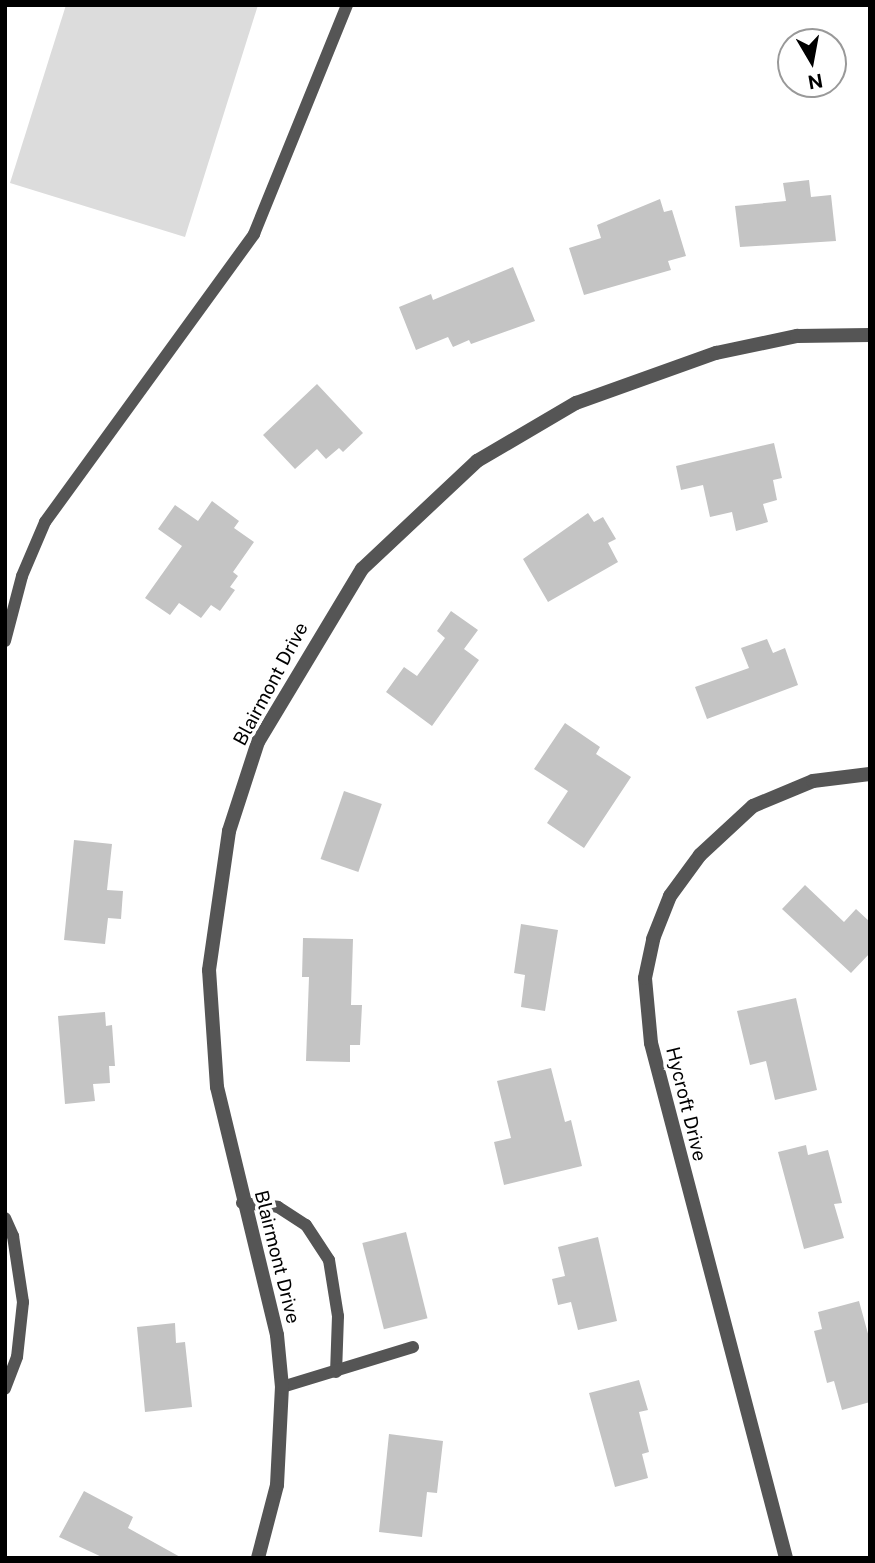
<!DOCTYPE html>
<style>
body{margin:0}
#map{position:relative;width:875px;height:1563px;overflow:hidden;background:#fff;font-family:"Public Sans",sans-serif}
div>[style]{position:absolute}
.green>*{inset:0;background:#dcdcdc}
.building>*{inset:0;background:#c4c4c4;transform-origin:0 0}
.service>*{height:12px;margin:-6px;padding:0 6px;transform-origin:6px;border-radius:6px;background:#555}
.minor>*{height:14px;margin:-7px;padding:0 7px;transform-origin:7px;border-radius:7px;background:#555}
span{translate:-50% -50%;white-space:nowrap;text-align:center;line-height:1.15;-webkit-text-stroke:7px #fff;paint-order:stroke}
.street-label{font-size:19px;color:#000}
.frame{position:absolute;inset:0;border:7px solid #000;pointer-events:none}
.north{position:absolute;left:777px;top:28px;width:70px;height:70px;box-sizing:border-box;background:#fff;border:2px solid #999;border-radius:50%;rotate:170deg;font-size:19px;font-weight:700;line-height:28px;text-align:center;color:#000}
.north::after{content:'';display:block;margin:auto;width:24px;height:32px;background:#000;clip-path:polygon(50% 0,100% 100%,50% 72%,0 100%)}
</style>
<div id="map">
<div class="green">
<i style="clip-path:polygon(66px 5px,258px 5px,185px 237px,10px 183px)"></i>
</div>
<div class="building">
<i style="clip-path:polygon(809px 180px,811px 197px,831px 195px,836px 241px,740px 247px,735px 206px,786px 201px,783px 183px)"></i>
<i style="clip-path:polygon(660px 199px,664px 212px,672px 210px,686px 256px,668px 261px,671px 270px,584px 295px,569px 248px,601px 238px,597px 225px)"></i>
<i style="clip-path:polygon(513px 267px,535px 321px,471px 344px,469px 340px,453px 347px,448px 337px,416px 350px,399px 307px,431px 294px,433px 300px)"></i>
<i style="clip-path:polygon(317px 384px,363px 433px,343px 452px,339px 448px,326px 459px,317px 449px,295px 469px,263px 435px)"></i>
<i style="clip-path:polygon(774px 443px,782px 478px,773px 480px,777px 500px,763px 504px,768px 522px,736px 531px,732px 512px,710px 517px,703px 485px,681px 490px,676px 466px)"></i>
<i style="clip-path:polygon(212px 501px,239px 521px,234px 528px,254px 542px,233px 572px,238px 576px,230px 587px,235px 590px,220px 611px,211px 605px,201px 618px,179px 603px,170px 615px,145px 598px,182px 546px,158px 529px,175px 505px,198px 521px)"></i>
<i style="clip-path:polygon(588px 513px,594px 522px,603px 517px,616px 539px,608px 543px,618px 562px,548px 602px,523px 559px)"></i>
<i style="clip-path:polygon(451px 611px,478px 630px,464px 649px,479px 660px,432px 726px,386px 692px,404px 667px,417px 676px,445px 638px,437px 631px)"></i>
<i style="clip-path:polygon(767px 639px,773px 653px,785px 648px,798px 685px,707px 719px,695px 687px,749px 668px,741px 648px)"></i>
<i style="clip-path:polygon(565px 723px,600px 747px,596px 754px,631px 777px,584px 848px,547px 823px,568px 791px,534px 769px)"></i>
<i style="left:344px;top:791px;width:40px;height:72px;rotate:19deg"></i>
<i style="clip-path:polygon(74px 840px,112px 844px,107px 890px,123px 891px,121px 919px,108px 918px,105px 944px,64px 940px)"></i>
<i style="clip-path:polygon(805px 885px,844px 922px,856px 909px,870px 922px,870px 953px,851px 973px,782px 909px)"></i>
<i style="clip-path:polygon(521px 924px,558px 930px,545px 1011px,521px 1007px,525px 975px,514px 973px)"></i>
<i style="clip-path:polygon(303px 938px,353px 939px,351px 1005px,362px 1005px,360px 1045px,350px 1045px,350px 1062px,306px 1061px,309px 977px,302px 977px)"></i>
<i style="clip-path:polygon(796px 998px,817px 1090px,775px 1100px,766px 1061px,750px 1065px,737px 1011px)"></i>
<i style="clip-path:polygon(105px 1012px,106px 1026px,112px 1025px,115px 1066px,109px 1066px,110px 1083px,93px 1084px,95px 1101px,65px 1104px,58px 1016px)"></i>
<i style="clip-path:polygon(551px 1068px,565px 1122px,571px 1120px,582px 1166px,504px 1185px,494px 1142px,511px 1138px,497px 1081px)"></i>
<i style="clip-path:polygon(806px 1145px,808px 1155px,828px 1150px,842px 1203px,834px 1204px,844px 1238px,804px 1249px,778px 1152px)"></i>
<i style="left:406px;top:1232px;width:89px;height:45px;rotate:76deg"></i>
<i style="clip-path:polygon(598px 1237px,617px 1321px,578px 1330px,571px 1302px,558px 1305px,552px 1279px,565px 1276px,558px 1247px)"></i>
<i style="clip-path:polygon(859px 1301px,870px 1341px,870px 1402px,842px 1410px,834px 1381px,827px 1383px,814px 1331px,822px 1329px,818px 1312px)"></i>
<i style="clip-path:polygon(175px 1323px,176px 1343px,185px 1342px,192px 1407px,145px 1412px,137px 1327px)"></i>
<i style="clip-path:polygon(639px 1380px,648px 1410px,639px 1412px,649px 1452px,642px 1454px,648px 1478px,615px 1487px,589px 1393px)"></i>
<i style="clip-path:polygon(389px 1434px,443px 1441px,437px 1493px,427px 1492px,422px 1537px,379px 1532px)"></i>
<i style="clip-path:polygon(84px 1491px,133px 1517px,128px 1528px,182px 1558px,104px 1558px,59px 1537px)"></i>
</div>
<div class="service">
<i style="left:5px;top:641px;width:67px;rotate:-75.3deg"></i>
<i style="left:22px;top:576px;width:59px;rotate:-66.9deg"></i>
<i style="left:45px;top:522px;width:356px;rotate:-54deg"></i>
<i style="left:254px;top:234px;width:247px;rotate:-67.9deg"></i>
<i style="left:242px;top:1203px;width:36px;rotate:6deg"></i>
<i style="left:278px;top:1207px;width:33px;rotate:33deg"></i>
<i style="left:306px;top:1225px;width:42px;rotate:56.7deg"></i>
<i style="left:329px;top:1260px;width:57px;rotate:80.9deg"></i>
<i style="left:338px;top:1316px;width:56px;rotate:92deg"></i>
<i style="left:5px;top:1218px;width:20px;rotate:66deg"></i>
<i style="left:13px;top:1236px;width:67px;rotate:81.4deg"></i>
<i style="left:23px;top:1302px;width:55px;rotate:96.2deg"></i>
<i style="left:17px;top:1357px;width:34px;rotate:111deg"></i>
<i style="left:282px;top:1387px;width:137px;rotate:-17deg"></i>
</div>
<div class="minor">
<i style="left:258px;top:1558px;width:75px;rotate:-75.4deg"></i>
<i style="left:277px;top:1485px;width:98px;rotate:-87.1deg"></i>
<i style="left:282px;top:1387px;width:52px;rotate:-95.5deg"></i>
<i style="left:277px;top:1335px;width:255px;rotate:-103.6deg"></i>
<i style="left:217px;top:1087px;width:117px;rotate:-93.9deg"></i>
<i style="left:209px;top:970px;width:140px;rotate:-81.8deg"></i>
<i style="left:229px;top:831px;width:94px;rotate:-72deg"></i>
<i style="left:258px;top:742px;width:202px;rotate:-59deg"></i>
<i style="left:362px;top:569px;width:158px;rotate:-43.2deg"></i>
<i style="left:477px;top:461px;width:115px;rotate:-30.4deg"></i>
<i style="left:576px;top:403px;width:149px;rotate:-19.7deg"></i>
<i style="left:716px;top:353px;width:83px;rotate:-11.9deg"></i>
<i style="left:797px;top:336px;width:73px;rotate:-0.8deg"></i>
<i style="left:786px;top:1558px;width:532px;rotate:-104.69deg"></i>
<i style="left:651px;top:1043px;width:65px;rotate:-95.3deg"></i>
<i style="left:645px;top:978px;width:40px;rotate:-78deg"></i>
<i style="left:653px;top:939px;width:46px;rotate:-68.4deg"></i>
<i style="left:670px;top:896px;width:51px;rotate:-53.8deg"></i>
<i style="left:700px;top:855px;width:72px;rotate:-42.8deg"></i>
<i style="left:753px;top:806px;width:65px;rotate:-22.6deg"></i>
<i style="left:813px;top:781px;width:57px;rotate:-7deg"></i>
</div>
<div class="street-label">
<span style="left:271px;top:684px;rotate:-62deg">Blairmont Drive</span>
<span style="left:686px;top:1104px;rotate:76deg">Hycroft Drive</span>
<span style="left:277px;top:1257px;rotate:76deg">Blairmont Drive</span>
</div>
<div class="frame"></div>
<div class="north">N</div>
</div>
